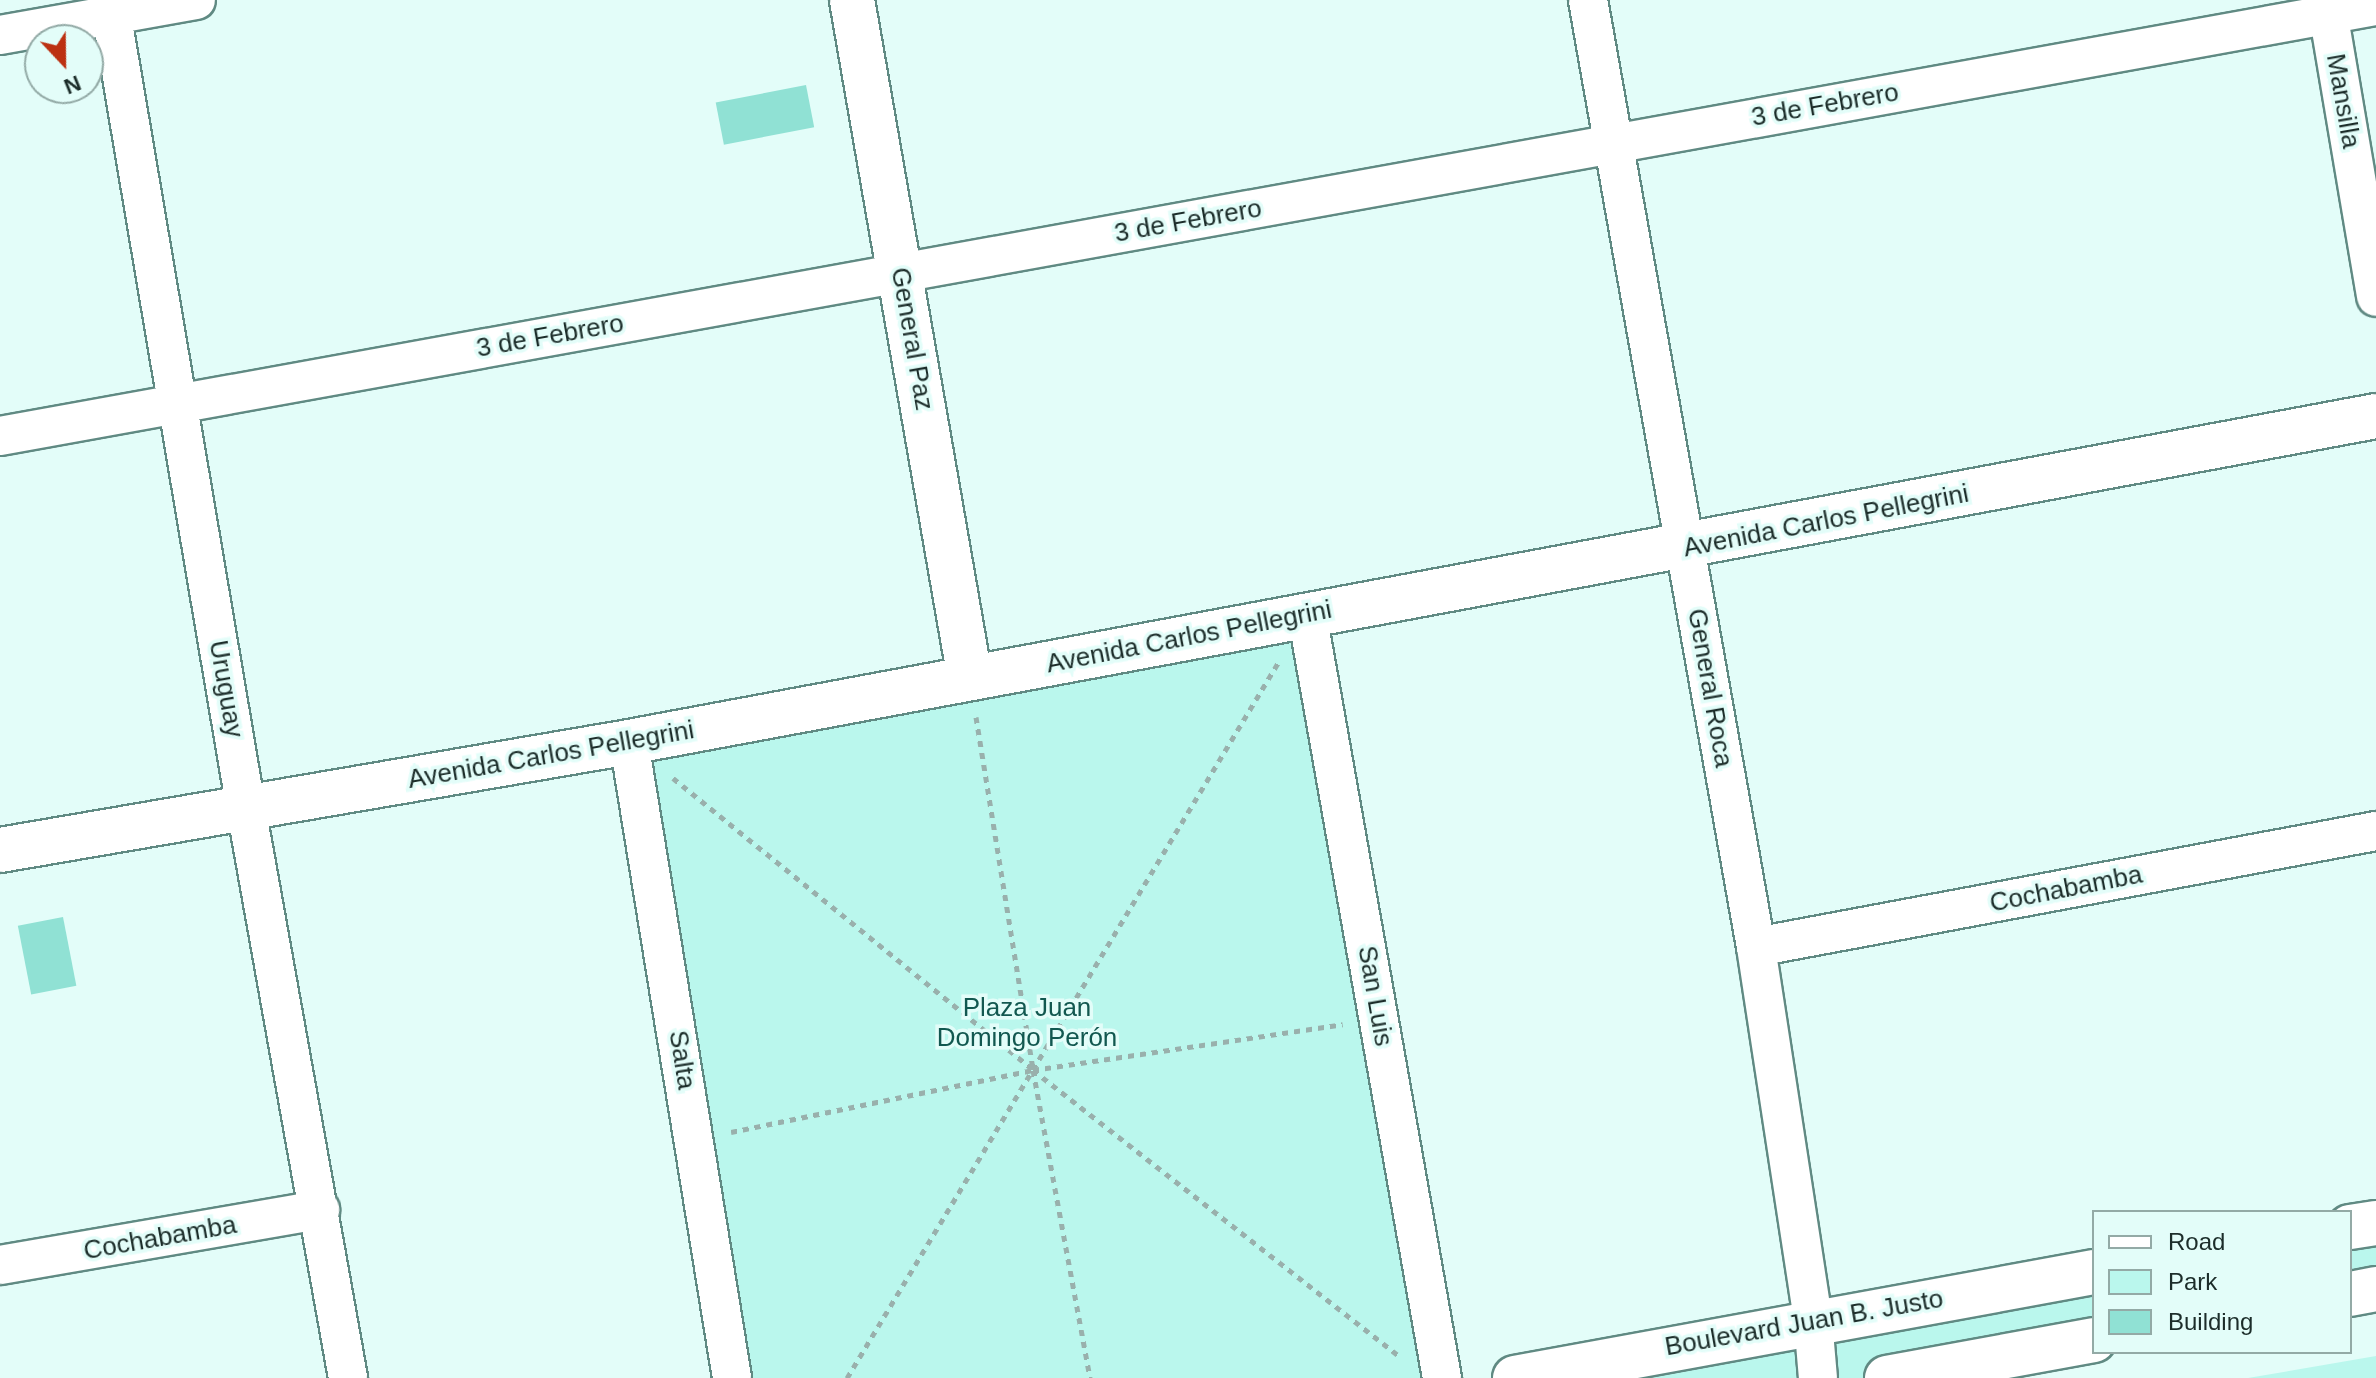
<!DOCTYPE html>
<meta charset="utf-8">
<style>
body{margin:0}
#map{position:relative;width:2376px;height:1378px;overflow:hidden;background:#e3fdf9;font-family:Arial,sans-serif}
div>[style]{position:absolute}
.green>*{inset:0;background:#baf7ed;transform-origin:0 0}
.building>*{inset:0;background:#90e1d4;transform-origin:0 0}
.path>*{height:5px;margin-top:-2.5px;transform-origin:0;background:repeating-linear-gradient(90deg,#99b0ac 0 6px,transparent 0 12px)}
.roads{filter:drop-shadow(2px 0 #608a83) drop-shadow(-2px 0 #608a83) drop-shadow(0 2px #608a83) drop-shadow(0 -2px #608a83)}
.street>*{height:38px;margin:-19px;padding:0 19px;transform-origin:19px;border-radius:19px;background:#fff}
.secondary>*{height:44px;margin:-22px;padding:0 22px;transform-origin:22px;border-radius:22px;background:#fff}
span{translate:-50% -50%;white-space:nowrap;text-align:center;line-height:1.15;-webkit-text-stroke:7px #e3fdf9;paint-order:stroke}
.street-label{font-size:26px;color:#1c2d2a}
.park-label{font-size:26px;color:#125850}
.legend{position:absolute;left:2092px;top:1210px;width:260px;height:144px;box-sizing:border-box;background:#e3fdf9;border:2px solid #93aaa6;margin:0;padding:10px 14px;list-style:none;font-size:24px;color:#1c2d2a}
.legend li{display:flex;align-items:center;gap:16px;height:40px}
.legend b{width:40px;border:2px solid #93aaa6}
.north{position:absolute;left:24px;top:24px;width:80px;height:80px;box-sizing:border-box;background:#e3fdf9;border:2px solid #93aaa6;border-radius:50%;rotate:158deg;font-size:22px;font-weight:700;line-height:32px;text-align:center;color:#1c2d2a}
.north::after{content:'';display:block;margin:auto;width:28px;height:36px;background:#bc3112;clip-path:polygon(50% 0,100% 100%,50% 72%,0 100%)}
</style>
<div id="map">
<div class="green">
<i style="clip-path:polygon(1307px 614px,1442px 1378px,732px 1378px,629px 742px)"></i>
<i style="left:2376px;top:1223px;width:68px;height:26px;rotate:90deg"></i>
<i style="clip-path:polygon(2094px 1272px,2094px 1347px,1939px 1378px,1515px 1378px)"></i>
<i style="clip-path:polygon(2376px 1356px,2376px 1378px,2248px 1378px)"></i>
</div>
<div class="building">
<i style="left:806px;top:85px;width:43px;height:92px;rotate:79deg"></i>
<i style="left:63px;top:917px;width:70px;height:46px;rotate:79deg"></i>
</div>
<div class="path">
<i style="left:976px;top:717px;width:358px;rotate:80.8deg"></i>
<i style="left:1033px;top:1070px;width:313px;rotate:79.5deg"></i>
<i style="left:673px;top:778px;width:464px;rotate:39deg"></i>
<i style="left:1033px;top:1070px;width:467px;rotate:38deg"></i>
<i style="left:731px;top:1132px;width:308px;rotate:-11.6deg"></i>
<i style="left:1033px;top:1070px;width:313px;rotate:-8.4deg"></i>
<i style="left:847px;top:1378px;width:835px;rotate:-58.92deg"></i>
</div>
<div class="roads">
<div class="street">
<i style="left:109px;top:0;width:820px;rotate:80.38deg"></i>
<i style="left:246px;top:808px;width:579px;rotate:79.85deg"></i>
<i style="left:1588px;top:0;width:962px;rotate:79.94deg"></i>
<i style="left:1756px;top:947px;width:377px;rotate:81.3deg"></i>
<i style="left:1813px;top:1320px;width:58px;rotate:85.1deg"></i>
<i style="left:2326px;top:0;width:301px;rotate:80.4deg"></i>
<i style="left:0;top:35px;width:199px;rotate:-10.1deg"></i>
<i style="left:0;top:436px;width:2415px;rotate:-10.26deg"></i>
<i style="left:1307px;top:614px;width:776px;rotate:79.98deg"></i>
<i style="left:629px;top:742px;width:644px;rotate:80.8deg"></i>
<i style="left:1756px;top:947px;width:631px;rotate:-10.6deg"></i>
<i style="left:0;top:1265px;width:325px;rotate:-9.8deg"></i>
</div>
<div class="secondary">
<i style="left:852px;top:0;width:688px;rotate:80.13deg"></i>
<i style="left:0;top:850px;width:638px;rotate:-9.74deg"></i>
<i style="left:629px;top:742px;width:1777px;rotate:-10.57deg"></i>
<i style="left:2350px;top:1227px;width:26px;rotate:-9deg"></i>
<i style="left:2350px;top:1294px;width:26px;rotate:-11deg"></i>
<i style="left:1515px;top:1378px;width:589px;rotate:-10.37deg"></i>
<i style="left:1887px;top:1378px;width:210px;rotate:-10.4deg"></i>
</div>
</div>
<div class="street-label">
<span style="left:2343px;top:101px;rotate:80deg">Mansilla</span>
<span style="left:1825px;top:105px;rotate:-10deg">3 de Febrero</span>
<span style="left:1188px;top:221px;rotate:-10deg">3 de Febrero</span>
<span style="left:550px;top:336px;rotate:-10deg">3 de Febrero</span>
<span style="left:912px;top:339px;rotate:80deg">General Paz</span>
<span style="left:1826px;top:521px;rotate:-11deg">Avenida Carlos Pellegrini</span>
<span style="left:1189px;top:637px;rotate:-11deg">Avenida Carlos Pellegrini</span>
<span style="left:1710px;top:688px;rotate:80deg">General Roca</span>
<span style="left:226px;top:689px;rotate:80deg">Uruguay</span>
<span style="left:551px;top:755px;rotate:-10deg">Avenida Carlos Pellegrini</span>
<span style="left:2066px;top:889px;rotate:-11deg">Cochabamba</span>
<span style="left:1375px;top:996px;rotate:80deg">San Luis</span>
<span style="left:682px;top:1060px;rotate:81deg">Salta</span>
<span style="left:160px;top:1238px;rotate:-10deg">Cochabamba</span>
<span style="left:1804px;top:1323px;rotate:-10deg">Boulevard Juan B. Justo</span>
</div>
<div class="park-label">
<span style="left:1027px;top:1023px">Plaza Juan<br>Domingo Perón</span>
</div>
<ul class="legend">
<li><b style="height:10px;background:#fff"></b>Road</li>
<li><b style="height:22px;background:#baf7ed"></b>Park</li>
<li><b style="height:22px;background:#90e1d4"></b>Building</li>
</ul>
<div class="north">N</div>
</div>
